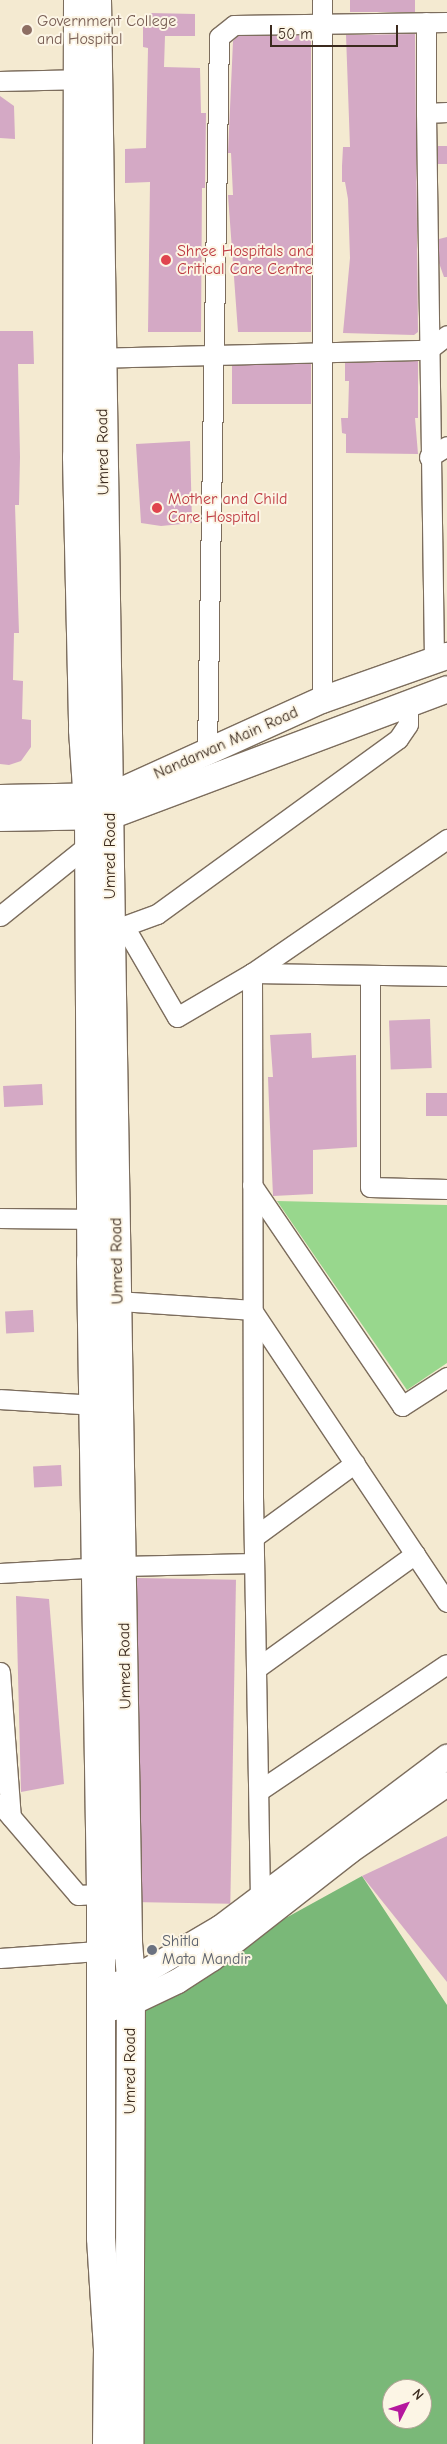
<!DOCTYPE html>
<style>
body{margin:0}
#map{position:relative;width:447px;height:2444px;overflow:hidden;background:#f4ead1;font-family:"Comic Neue",sans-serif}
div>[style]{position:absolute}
.green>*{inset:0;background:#98d78d}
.forest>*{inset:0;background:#7ab878}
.building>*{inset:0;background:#d4a9c5;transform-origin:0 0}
.roads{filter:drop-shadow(1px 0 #7c6d5d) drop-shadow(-1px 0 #7c6d5d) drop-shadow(0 1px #7c6d5d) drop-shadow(0 -1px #7c6d5d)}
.minor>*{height:19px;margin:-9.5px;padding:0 9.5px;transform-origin:9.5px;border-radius:9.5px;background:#fff}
.tertiary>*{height:24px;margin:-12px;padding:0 12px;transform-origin:12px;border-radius:12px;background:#fff}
.secondary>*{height:26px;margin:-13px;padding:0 13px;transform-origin:13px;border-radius:13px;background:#fff}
.primary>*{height:28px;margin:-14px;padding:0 14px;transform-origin:14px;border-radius:14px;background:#fff}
.dots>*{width:14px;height:14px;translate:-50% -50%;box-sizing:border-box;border:2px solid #fcf5e5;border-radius:50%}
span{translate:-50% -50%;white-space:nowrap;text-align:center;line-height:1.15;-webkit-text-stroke:4px #fcf5e5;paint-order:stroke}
.education-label{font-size:16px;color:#785e54}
.left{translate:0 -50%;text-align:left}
.health-label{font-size:16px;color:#be3a42}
.street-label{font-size:16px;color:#3b2a1e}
.worship-label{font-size:16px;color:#5b616d}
.north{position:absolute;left:382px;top:2379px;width:50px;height:50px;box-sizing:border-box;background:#fcf5e5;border:1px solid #afa495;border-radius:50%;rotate:49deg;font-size:14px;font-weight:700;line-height:20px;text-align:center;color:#3b2a1e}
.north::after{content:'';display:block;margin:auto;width:18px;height:22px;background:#b5179e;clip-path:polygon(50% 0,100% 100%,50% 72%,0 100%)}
.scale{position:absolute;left:270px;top:25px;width:128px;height:22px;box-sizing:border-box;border:2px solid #3b2a1e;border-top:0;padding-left:6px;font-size:15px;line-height:18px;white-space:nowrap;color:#3b2a1e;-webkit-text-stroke:4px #fcf5e5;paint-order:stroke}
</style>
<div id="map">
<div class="green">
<i style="clip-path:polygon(277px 1201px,447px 1205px,447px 1363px,407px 1390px)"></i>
</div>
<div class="forest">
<i style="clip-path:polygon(evenodd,362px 1876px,447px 2005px,447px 2444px,129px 2444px,130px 2004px,362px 1876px,392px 2389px,422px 2389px,422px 2419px,392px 2419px,392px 2389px)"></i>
</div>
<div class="building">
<i style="left:350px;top:0;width:65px;height:12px"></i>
<i style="clip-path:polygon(150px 13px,195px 14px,195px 36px,165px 36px,164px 67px,200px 68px,201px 113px,206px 113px,205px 188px,202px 188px,201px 332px,148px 332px,150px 182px,125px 183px,125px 149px,146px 148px,148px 48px,143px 47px,143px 25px,150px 25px)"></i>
<i style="clip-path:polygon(415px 34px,418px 332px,414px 335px,343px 333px,350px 258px,348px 199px,345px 182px,342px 182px,342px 166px,343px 147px,350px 147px,346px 35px)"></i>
<i style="clip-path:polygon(311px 35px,311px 332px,238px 332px,228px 195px,233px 195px,231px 153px,228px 153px,233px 41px,238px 36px)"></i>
<i style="clip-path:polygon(0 96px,14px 106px,15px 139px,0 138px)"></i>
<i style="left:438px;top:146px;width:9px;height:18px"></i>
<i style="clip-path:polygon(447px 237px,447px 277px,444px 277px,439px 263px,439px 239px)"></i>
<i style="clip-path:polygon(0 331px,33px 331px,34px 364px,18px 364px,20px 457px,19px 505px,15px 505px,19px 633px,14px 633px,13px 680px,23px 681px,22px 719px,31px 720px,31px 747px,21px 761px,9px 765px,0 764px)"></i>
<i style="clip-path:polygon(418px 361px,418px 418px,415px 418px,418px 454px,346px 453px,346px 434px,342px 433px,341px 418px,348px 418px,349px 381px,345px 381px,345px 363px)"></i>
<i style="left:311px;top:364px;width:40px;height:79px;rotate:90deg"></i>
<i style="clip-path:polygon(190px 441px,192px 523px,161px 526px,141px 523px,136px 444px)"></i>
<i style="left:430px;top:1019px;width:49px;height:41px;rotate:88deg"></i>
<i style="clip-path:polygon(311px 1033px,312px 1058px,356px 1055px,357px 1147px,313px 1150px,313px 1194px,273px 1196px,269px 1104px,268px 1077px,273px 1077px,270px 1035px)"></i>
<i style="left:42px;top:1084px;width:21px;height:39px;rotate:87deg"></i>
<i style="left:447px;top:1093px;width:23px;height:21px;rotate:90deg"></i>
<i style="left:33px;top:1310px;width:22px;height:28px;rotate:87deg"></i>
<i style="left:61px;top:1465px;width:21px;height:28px;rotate:87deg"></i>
<i style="left:137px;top:1578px;width:99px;height:324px;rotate:1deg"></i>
<i style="clip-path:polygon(16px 1596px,49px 1599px,64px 1784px,21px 1792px)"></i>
<i style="clip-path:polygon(447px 1836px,447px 1982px,362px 1876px)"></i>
</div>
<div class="roads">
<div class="minor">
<i style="left:322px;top:0;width:700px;rotate:90deg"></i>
<i style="left:426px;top:22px;width:91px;rotate:90deg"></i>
<i style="left:426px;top:113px;width:21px;rotate:-3deg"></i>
<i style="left:0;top:81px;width:89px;rotate:-1.3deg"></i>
<i style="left:426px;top:113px;width:547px;rotate:89.16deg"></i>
<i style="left:91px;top:358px;width:337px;rotate:-1.4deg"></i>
<i style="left:428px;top:350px;width:24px;rotate:-38deg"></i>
<i style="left:429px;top:457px;width:21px;rotate:-31deg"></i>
<i style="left:207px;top:751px;width:714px;rotate:-89.04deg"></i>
<i style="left:219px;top:37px;width:19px;rotate:-39deg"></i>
<i style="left:234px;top:25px;width:213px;rotate:-0.8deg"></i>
<i style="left:0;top:916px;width:113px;rotate:-38.9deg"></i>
<i style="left:88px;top:845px;width:8px"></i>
<i style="left:124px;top:926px;width:105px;rotate:59.8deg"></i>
<i style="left:177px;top:1017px;width:87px;rotate:-30.4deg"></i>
<i style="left:252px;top:973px;width:524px;rotate:89.89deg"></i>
<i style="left:253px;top:1497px;width:398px;rotate:89deg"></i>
<i style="left:112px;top:927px;width:12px;rotate:-5deg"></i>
<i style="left:124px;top:926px;width:35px;rotate:-20deg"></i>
<i style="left:157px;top:914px;width:298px;rotate:-36deg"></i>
<i style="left:398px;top:739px;width:18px;rotate:-56deg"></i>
<i style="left:408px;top:724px;width:23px;rotate:-90deg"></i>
<i style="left:252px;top:973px;width:237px;rotate:-34.5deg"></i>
<i style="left:252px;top:973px;width:195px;rotate:0.9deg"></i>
<i style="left:370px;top:975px;width:212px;rotate:90deg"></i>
<i style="left:370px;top:1187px;width:77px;rotate:1.5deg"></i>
<i style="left:252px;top:1185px;width:267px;rotate:55.8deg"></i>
<i style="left:402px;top:1406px;width:54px;rotate:-32.8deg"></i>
<i style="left:0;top:1218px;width:91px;rotate:0.6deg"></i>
<i style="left:118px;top:1301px;width:134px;rotate:3.8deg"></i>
<i style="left:252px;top:1310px;width:351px;rotate:56.3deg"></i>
<i style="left:0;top:1399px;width:95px;rotate:3.6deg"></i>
<i style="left:254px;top:1537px;width:125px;rotate:-36.2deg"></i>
<i style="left:0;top:1573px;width:122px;rotate:-3.3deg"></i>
<i style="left:122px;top:1566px;width:132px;rotate:-1.3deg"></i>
<i style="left:257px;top:1668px;width:195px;rotate:-35.8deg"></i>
<i style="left:0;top:1672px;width:145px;rotate:85.7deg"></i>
<i style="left:260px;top:1790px;width:225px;rotate:-34deg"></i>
<i style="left:0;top:1804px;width:120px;rotate:49.4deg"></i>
<i style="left:78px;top:1895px;width:33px;rotate:-3deg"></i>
<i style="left:0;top:1958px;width:112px;rotate:-4.1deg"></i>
</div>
<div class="tertiary">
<i style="left:101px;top:1988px;width:31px;rotate:-15deg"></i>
<i style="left:131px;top:1980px;width:104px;rotate:-30.5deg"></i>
<i style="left:221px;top:1927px;width:283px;rotate:-37deg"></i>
<i style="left:114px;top:2008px;width:16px;rotate:-14deg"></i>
<i style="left:130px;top:2004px;width:53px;rotate:-25.6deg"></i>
<i style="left:178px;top:1981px;width:40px;rotate:-32.9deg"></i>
<i style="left:212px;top:1959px;width:175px;rotate:-38deg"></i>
<i style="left:350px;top:1851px;width:118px;rotate:-34.6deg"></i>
</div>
<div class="secondary">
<i style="left:0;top:798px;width:110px;rotate:-1deg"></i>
<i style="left:110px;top:796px;width:233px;rotate:-24.4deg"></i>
<i style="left:322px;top:700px;width:133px;rotate:-19.4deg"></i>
<i style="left:0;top:818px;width:110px;rotate:-1deg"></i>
<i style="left:110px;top:816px;width:360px;rotate:-20.6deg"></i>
</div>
<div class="primary">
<i style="left:78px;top:0;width:457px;rotate:90.1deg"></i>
<i style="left:77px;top:457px;width:273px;rotate:88.7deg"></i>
<i style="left:83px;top:730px;width:87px;rotate:86.1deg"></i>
<i style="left:89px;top:817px;width:444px;rotate:89.7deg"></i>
<i style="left:91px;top:1261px;width:631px;rotate:89.09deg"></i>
<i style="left:101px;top:1892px;width:346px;rotate:90deg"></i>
<i style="left:101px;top:2238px;width:110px;rotate:86.4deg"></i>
<i style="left:108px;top:2348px;width:96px;rotate:90.6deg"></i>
<i style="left:97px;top:0;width:935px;rotate:89.14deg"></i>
<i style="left:111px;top:935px;width:1008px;rotate:89.03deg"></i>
<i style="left:128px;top:1943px;width:37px;rotate:85deg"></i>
<i style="left:131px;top:1980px;width:464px;rotate:90.2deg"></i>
</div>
</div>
<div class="dots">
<i style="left:27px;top:30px;background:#8d6e63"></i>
<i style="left:166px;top:260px;background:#e0444e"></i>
<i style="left:157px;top:508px;background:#e0444e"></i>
<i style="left:152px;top:1950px;background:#6b7280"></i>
</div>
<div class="education-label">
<span class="left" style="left:37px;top:30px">Government College<br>and Hospital</span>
</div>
<div class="health-label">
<span class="left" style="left:177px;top:260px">Shree Hospitals and<br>Critical Care Centre</span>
<span class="left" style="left:168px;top:508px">Mother and Child<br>Care Hospital</span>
</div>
<div class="street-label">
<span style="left:103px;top:452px;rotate:-91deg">Umred Road</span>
<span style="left:226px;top:743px;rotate:-24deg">Nandanvan Main Road</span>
<span style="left:110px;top:856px;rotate:-90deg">Umred Road</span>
<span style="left:117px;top:1261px;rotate:-91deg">Umred Road</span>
<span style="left:125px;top:1666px;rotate:-91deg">Umred Road</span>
<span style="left:130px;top:2071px;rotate:-90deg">Umred Road</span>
</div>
<div class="worship-label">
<span class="left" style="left:162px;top:1950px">Shitla<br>Mata Mandir</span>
</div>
<div class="north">N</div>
<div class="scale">50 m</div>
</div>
